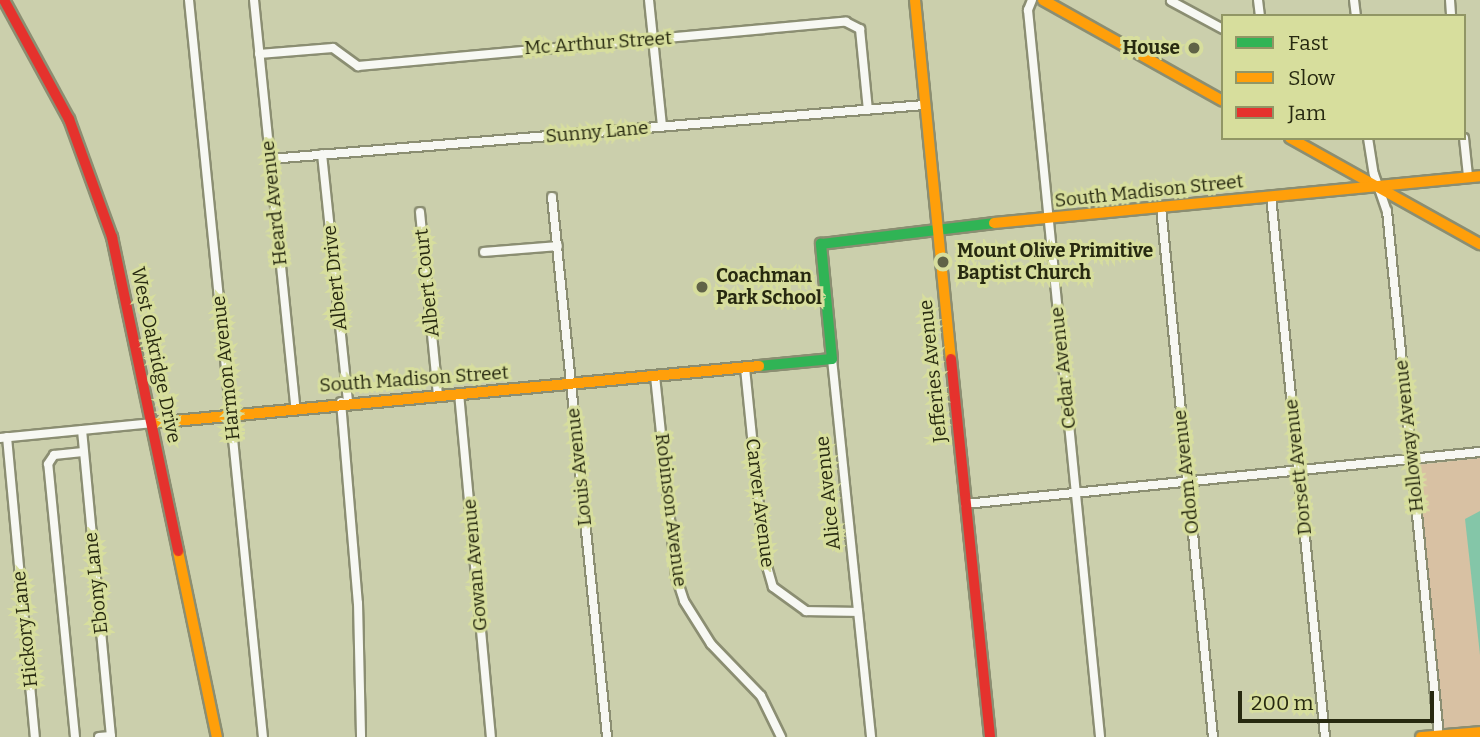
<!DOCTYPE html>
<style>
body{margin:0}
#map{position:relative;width:1480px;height:737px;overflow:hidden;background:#cbcfac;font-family:Bitter,serif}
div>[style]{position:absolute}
.green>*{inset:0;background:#d8c1a3}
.water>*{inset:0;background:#84c6a8}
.roads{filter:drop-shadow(2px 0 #8b8e72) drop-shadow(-2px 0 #8b8e72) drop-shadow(0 2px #8b8e72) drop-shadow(0 -2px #8b8e72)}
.street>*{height:8px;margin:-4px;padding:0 4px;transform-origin:4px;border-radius:4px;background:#f7f8f3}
.fast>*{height:10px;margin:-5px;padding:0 5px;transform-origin:5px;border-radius:5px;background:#30b455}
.slow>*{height:10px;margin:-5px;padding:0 5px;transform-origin:5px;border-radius:5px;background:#ff9f0a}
.jam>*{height:10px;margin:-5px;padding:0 5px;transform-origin:5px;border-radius:5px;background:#e5322d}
.dots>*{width:19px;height:19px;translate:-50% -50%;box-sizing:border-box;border:4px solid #d7de9d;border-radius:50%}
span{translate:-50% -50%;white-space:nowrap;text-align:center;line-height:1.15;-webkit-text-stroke:6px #d7de9d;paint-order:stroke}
.street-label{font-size:19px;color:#272910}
.poi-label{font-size:19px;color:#272910;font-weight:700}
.right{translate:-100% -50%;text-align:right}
.left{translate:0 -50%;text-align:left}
.legend{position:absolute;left:1221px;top:14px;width:245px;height:126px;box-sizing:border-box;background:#d7de9d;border:2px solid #919665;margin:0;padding:9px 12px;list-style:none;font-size:21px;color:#272910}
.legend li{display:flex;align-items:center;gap:14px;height:35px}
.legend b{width:35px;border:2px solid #919665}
.scale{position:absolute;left:1238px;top:691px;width:196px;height:32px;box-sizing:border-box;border:4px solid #272910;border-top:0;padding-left:9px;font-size:21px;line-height:24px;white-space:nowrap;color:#272910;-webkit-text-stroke:5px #d7de9d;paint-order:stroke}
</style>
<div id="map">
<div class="green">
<i style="clip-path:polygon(1480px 458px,1480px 731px,1439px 735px,1418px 465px)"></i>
</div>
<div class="water">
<i style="clip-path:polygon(1480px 511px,1480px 655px,1465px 519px)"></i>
</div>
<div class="roads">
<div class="street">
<i style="left:189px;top:0;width:741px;rotate:84.27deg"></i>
<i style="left:254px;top:0;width:408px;rotate:84.2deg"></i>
<i style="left:649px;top:0;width:127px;rotate:84.1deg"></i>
<i style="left:1032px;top:0;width:11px;rotate:112deg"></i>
<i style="left:1028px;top:10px;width:731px;rotate:84.34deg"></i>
<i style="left:1258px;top:0;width:16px;rotate:83deg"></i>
<i style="left:1354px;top:0;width:16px;rotate:83deg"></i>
<i style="left:1450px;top:0;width:16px;rotate:86deg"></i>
<i style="left:1171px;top:1px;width:59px;rotate:28.3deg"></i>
<i style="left:259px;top:54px;width:74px;rotate:-4.6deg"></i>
<i style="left:333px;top:48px;width:31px;rotate:36deg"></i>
<i style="left:358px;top:66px;width:490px;rotate:-5.2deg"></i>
<i style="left:846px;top:22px;width:16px;rotate:27deg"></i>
<i style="left:860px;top:29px;width:81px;rotate:84.4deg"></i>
<i style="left:1368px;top:138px;width:36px;rotate:81deg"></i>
<i style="left:1374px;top:174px;width:39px;rotate:71deg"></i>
<i style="left:1387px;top:211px;width:529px;rotate:84.35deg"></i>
<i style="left:1464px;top:138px;width:39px;rotate:84deg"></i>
<i style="left:322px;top:154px;width:249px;rotate:84deg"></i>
<i style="left:270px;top:159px;width:656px;rotate:-4.72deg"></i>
<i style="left:1271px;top:196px;width:544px;rotate:84.3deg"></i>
<i style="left:552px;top:197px;width:543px;rotate:84.18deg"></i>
<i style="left:1161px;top:207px;width:533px;rotate:84.4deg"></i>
<i style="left:420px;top:212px;width:184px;rotate:84.4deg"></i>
<i style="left:484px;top:252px;width:74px;rotate:-4.6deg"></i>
<i style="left:832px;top:359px;width:380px;rotate:84.1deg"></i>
<i style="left:745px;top:368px;width:189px;rotate:84.2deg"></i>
<i style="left:764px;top:556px;width:32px;rotate:74deg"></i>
<i style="left:773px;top:587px;width:41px;rotate:36deg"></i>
<i style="left:806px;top:611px;width:52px;rotate:1.1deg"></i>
<i style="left:655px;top:376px;width:201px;rotate:84deg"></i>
<i style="left:676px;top:576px;width:26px;rotate:72deg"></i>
<i style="left:684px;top:601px;width:51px;rotate:57.9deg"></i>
<i style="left:711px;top:644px;width:72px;rotate:46.1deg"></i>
<i style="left:761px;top:696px;width:46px;rotate:64deg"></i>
<i style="left:459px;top:393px;width:345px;rotate:84.7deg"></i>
<i style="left:341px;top:402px;width:202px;rotate:85.2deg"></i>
<i style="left:358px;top:603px;width:134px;rotate:88.7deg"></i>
<i style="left:82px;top:430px;width:308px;rotate:84.6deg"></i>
<i style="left:7px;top:437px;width:301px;rotate:84.7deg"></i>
<i style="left:0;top:438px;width:154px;rotate:-5.6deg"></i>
<i style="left:965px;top:504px;width:518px;rotate:-5.77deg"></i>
<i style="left:75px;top:737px;width:274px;rotate:-95.6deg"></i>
<i style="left:48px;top:464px;width:11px;rotate:-56deg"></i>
<i style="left:54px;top:455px;width:29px;rotate:-6deg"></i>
<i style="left:99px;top:737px;width:12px;rotate:-5deg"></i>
</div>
<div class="fast">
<i style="left:759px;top:366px;width:73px;rotate:-5.5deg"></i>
<i style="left:832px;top:359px;width:116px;rotate:-95.5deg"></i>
<i style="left:821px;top:244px;width:174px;rotate:-6.9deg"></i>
</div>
<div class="slow">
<i style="left:915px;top:0;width:361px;rotate:84.3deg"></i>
<i style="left:1043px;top:0;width:206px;rotate:29.3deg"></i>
<i style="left:1290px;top:138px;width:218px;rotate:29.2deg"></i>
<i style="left:994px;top:223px;width:488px;rotate:-5.5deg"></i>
<i style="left:153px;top:423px;width:609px;rotate:-5.37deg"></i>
<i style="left:178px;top:551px;width:190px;rotate:78.2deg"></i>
<i style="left:1421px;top:737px;width:59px;rotate:-4.8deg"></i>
</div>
<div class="jam">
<i style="left:4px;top:0;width:136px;rotate:61.4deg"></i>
<i style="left:69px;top:119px;width:126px;rotate:70deg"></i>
<i style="left:112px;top:237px;width:321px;rotate:78.1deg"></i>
<i style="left:951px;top:359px;width:380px;rotate:84.1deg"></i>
</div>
</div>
<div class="dots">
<i style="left:1194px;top:48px;background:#606347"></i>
<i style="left:943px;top:262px;background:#606347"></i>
<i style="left:702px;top:287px;background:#606347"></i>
</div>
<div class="street-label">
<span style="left:598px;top:43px;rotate:-4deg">Mc Arthur Street</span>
<span style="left:597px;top:132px;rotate:-5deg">Sunny Lane</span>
<span style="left:1149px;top:191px;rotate:-6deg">South Madison Street</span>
<span style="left:274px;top:203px;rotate:-96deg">Heard Avenue</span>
<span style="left:335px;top:278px;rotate:-96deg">Albert Drive</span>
<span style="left:427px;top:283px;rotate:-96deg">Albert Court</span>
<span style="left:156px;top:355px;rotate:78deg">West Oakridge Drive</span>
<span style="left:226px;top:368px;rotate:-96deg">Harmon Avenue</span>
<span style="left:1063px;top:368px;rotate:-96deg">Cedar Avenue</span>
<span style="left:933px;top:371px;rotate:-96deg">Jefferies Avenue</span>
<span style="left:414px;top:379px;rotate:-4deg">South Madison Street</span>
<span style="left:1409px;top:436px;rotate:-96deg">Holloway Avenue</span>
<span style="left:579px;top:467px;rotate:-96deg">Louis Avenue</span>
<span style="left:1298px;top:467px;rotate:-96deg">Dorsett Avenue</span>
<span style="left:1186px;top:472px;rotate:-96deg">Odom Avenue</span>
<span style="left:828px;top:493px;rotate:-96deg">Alice Avenue</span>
<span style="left:760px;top:503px;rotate:83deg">Carver Avenue</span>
<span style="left:671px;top:510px;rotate:83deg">Robinson Avenue</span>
<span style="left:475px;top:565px;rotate:-95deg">Gowan Avenue</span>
<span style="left:96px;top:583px;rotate:-96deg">Ebony Lane</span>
<span style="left:25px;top:629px;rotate:-96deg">Hickory Lane</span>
</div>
<div class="poi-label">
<span class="right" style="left:1180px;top:48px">House</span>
<span class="left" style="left:957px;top:262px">Mount Olive Primitive<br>Baptist Church</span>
<span class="left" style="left:716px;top:287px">Coachman<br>Park School</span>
</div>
<ul class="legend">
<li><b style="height:9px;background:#30b455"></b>Fast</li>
<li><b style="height:9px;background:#ff9f0a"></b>Slow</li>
<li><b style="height:9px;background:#e5322d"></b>Jam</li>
</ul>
<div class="scale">200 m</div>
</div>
